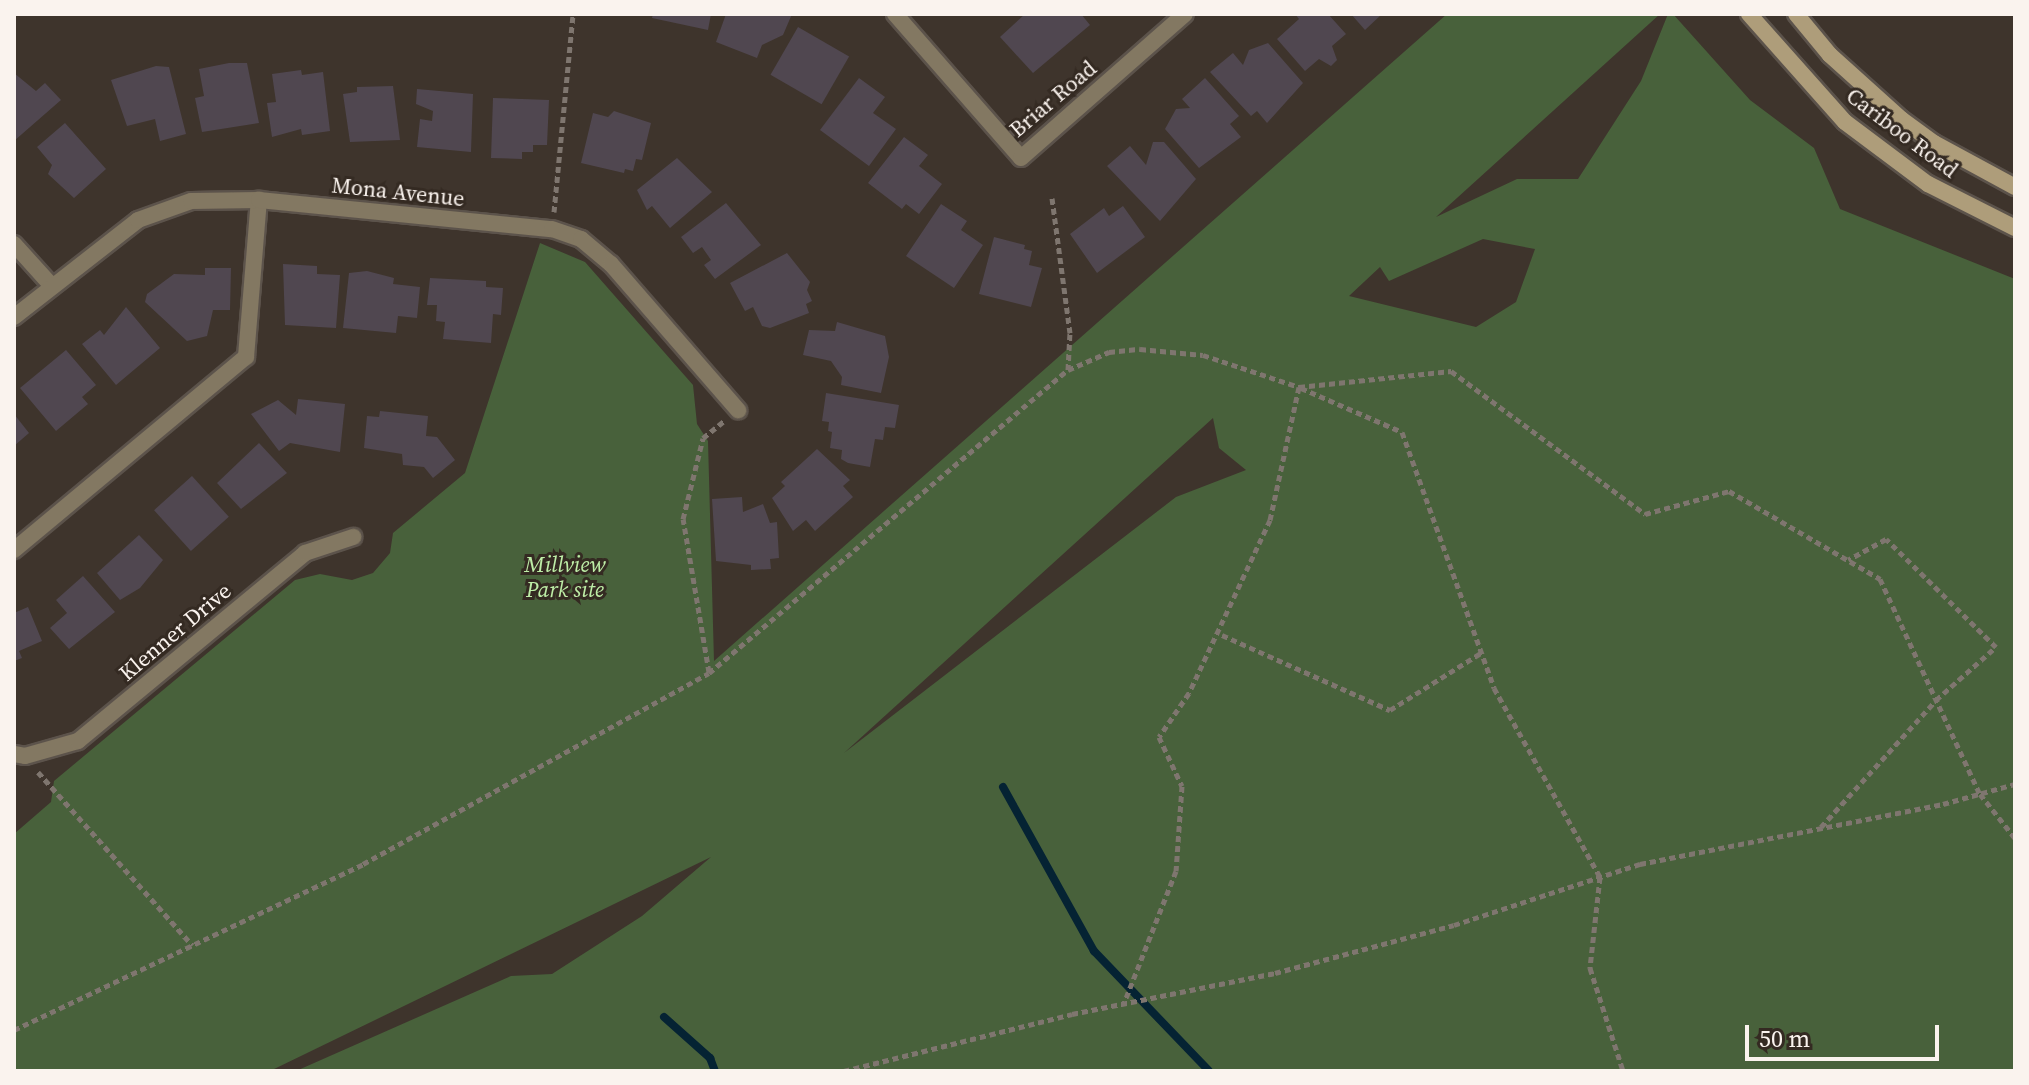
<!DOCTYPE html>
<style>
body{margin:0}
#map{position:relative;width:2029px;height:1085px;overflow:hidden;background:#3e342c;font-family:"Source Serif 4",serif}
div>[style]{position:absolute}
.green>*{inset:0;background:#48613b}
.stream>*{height:8px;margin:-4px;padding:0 4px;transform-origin:4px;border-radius:4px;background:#052333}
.building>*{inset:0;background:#504750;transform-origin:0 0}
.path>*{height:5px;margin-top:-2.5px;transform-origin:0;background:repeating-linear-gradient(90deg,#7f766f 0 6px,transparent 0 10px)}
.roads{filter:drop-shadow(2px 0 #5c534b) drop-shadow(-2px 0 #5c534b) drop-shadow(0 2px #5c534b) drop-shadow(0 -2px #5c534b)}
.lane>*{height:16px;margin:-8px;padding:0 8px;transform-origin:8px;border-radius:8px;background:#837862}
.street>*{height:16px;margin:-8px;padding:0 8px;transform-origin:8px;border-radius:8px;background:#837862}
.secondary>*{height:16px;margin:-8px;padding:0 8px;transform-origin:8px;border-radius:8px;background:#ae9d7a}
span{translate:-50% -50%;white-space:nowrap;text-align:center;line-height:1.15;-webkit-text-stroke:6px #342a22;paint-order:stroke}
.street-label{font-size:22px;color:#faf3ee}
.park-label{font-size:22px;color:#beeea7;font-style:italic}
.frame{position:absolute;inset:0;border:16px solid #faf3ee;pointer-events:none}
.scale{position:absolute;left:1745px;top:1025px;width:194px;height:36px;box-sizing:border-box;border:4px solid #faf3ee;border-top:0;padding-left:10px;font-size:24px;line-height:28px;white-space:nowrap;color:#faf3ee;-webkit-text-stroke:6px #342a22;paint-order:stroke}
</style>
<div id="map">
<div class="green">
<i style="clip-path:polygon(evenodd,1447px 14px,1660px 14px,1436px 217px,1517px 179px,1578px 179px,1641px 81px,1668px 14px,1673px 14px,1750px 100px,1814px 148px,1840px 209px,2015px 279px,2015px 1071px,296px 1071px,511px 976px,552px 974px,642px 916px,711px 857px,270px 1071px,14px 1071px,14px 834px,51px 802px,54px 781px,295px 580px,320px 574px,352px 580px,373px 573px,390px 553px,393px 533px,465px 473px,540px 243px,585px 262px,693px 385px,697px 424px,708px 441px,714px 661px,1447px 14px,1483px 239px,1535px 249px,1516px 302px,1476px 327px,1349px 296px,1380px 267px,1389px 281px,1483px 239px,1447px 14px,1213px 418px,1219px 448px,1246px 470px,1176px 497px,844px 753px,1213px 418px)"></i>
</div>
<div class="stream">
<i style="left:1003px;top:787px;width:188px;rotate:61deg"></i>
<i style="left:1094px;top:951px;width:166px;rotate:46.2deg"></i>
<i style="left:664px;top:1017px;width:62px;rotate:41.7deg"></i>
<i style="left:710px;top:1058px;width:14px;rotate:69deg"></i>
</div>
<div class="building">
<i style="clip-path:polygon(653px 14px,711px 14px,708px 30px,652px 18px)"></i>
<i style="clip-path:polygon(726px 14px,792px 14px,783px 35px,762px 45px,757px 58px,716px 42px)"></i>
<i style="clip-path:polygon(1025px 14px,1081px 14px,1090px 25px,1033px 73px,1000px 37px)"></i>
<i style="clip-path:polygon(1295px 14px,1328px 14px,1346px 34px,1332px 46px,1337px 60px,1331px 66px,1319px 59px,1305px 71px,1277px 39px,1299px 19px)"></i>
<i style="clip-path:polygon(1351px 14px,1382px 14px,1365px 30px)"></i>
<i style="left:798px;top:27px;width:59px;height:55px;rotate:30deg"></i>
<i style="clip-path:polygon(1268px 43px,1303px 83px,1267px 123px,1257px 111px,1251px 116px,1210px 72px,1233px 53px,1243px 65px,1249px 50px)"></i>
<i style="clip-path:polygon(229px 63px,247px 63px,259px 123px,202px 132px,195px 98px,204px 96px,199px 69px)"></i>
<i style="clip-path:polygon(156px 66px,169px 67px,186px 134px,160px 141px,155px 119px,127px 126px,111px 80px)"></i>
<i style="clip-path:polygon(301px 70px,302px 75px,323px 72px,330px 131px,302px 135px,301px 129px,272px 137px,267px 103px,276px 102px,272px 74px)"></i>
<i style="clip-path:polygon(14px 73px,36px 91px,45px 83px,61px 100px,14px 141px)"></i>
<i style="clip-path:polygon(859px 78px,885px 97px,873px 113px,896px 129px,869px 166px,820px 130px)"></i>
<i style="clip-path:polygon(1205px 78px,1239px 116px,1230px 124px,1241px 137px,1199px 168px,1165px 129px,1176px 109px,1190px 108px,1182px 99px)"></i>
<i style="clip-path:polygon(393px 86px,400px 140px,350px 142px,343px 94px,357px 92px,357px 87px)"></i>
<i style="clip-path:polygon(417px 89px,473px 94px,471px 152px,417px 147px,420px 119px,432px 121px,433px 111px,416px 104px)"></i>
<i style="clip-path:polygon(493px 98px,549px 100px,547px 145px,533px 145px,533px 152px,522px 152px,522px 159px,491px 158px)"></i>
<i style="clip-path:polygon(614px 111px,651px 123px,642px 160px,636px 159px,633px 171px,625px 169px,624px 173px,581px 163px,593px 113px,608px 117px)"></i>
<i style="clip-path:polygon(65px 123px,106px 169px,74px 198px,48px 174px,52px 165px,37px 147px)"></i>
<i style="clip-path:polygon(904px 137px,928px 155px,919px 166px,942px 184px,919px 214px,906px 204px,902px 209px,868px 183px)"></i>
<i style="clip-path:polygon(1153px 142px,1164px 142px,1196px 179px,1160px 221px,1107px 166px,1130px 146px,1146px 165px)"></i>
<i style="clip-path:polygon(677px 158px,712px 192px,670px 228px,652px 206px,647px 210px,637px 190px)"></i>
<i style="clip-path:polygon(726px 203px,761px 245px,715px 279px,704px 265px,711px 260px,702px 247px,693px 253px,681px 237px)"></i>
<i style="clip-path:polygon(941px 204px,967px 221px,961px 230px,983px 245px,954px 288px,906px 256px)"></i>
<i style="clip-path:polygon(1123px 206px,1145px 237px,1097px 273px,1070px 234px,1104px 208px,1109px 216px)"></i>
<i style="clip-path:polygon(994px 237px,1025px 245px,1024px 249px,1032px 251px,1029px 265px,1042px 268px,1031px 307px,979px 294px)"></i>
<i style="clip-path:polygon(787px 253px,810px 282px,807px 290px,812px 301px,806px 304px,809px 313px,770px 328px,762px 326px,753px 307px,745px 311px,730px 283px)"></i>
<i style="clip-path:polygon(283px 264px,317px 266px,317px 274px,340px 275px,336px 328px,285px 325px)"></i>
<i style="clip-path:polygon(205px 268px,231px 268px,230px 310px,213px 310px,207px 336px,187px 341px,145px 302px,147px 294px,174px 274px,205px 275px)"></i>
<i style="clip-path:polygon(367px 271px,394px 278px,393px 284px,420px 287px,417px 318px,398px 316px,396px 333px,343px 328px,349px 273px)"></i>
<i style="clip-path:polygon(430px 278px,486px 281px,486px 287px,503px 288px,501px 315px,493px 314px,491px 343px,443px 339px,445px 322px,436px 321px,437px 305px,427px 305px)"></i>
<i style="clip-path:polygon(126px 307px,160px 348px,116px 385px,82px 344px,100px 330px,104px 335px)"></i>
<i style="clip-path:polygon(837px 322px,885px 336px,889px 357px,881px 393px,841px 385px,842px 377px,831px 361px,803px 355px,809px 330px,835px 331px)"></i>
<i style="clip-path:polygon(66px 350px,96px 385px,82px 397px,88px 404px,56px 431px,20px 388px)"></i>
<i style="clip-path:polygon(826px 393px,899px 405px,895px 428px,885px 427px,883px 440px,875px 439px,870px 467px,848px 463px,841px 459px,842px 450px,830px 448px,832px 432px,828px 431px,829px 422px,822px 421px)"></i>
<i style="clip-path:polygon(298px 399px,345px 404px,340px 452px,290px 443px,279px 451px,251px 414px,278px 400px,296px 415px)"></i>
<i style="clip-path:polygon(380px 411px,428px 416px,426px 436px,437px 437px,455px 460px,433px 478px,424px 467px,403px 465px,402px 454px,364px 448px,367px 416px,379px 417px)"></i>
<i style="clip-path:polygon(14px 414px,29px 433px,14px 446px)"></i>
<i style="clip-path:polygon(259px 443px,287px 473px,241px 509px,217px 483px)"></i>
<i style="clip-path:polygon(817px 449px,850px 480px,843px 486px,853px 497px,815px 531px,806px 520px,793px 531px,772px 498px,785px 486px,781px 482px)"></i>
<i style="left:192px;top:476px;width:55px;height:51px;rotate:48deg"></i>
<i style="clip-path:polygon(742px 497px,743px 512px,763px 504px,770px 523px,777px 522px,779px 558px,770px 559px,771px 569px,751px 570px,751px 565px,716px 561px,712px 499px)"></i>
<i style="clip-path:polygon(139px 535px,163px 560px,140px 588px,120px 600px,97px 573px)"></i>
<i style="clip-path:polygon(83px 576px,115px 612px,69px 649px,50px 628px,67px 613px,56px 600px)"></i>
<i style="clip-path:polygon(28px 607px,42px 641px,19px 651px,22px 658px,14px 661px,14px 613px)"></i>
</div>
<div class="path">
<i style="left:554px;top:212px;width:199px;rotate:-84.5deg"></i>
<i style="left:1068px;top:370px;width:45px;rotate:-23.7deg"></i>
<i style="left:1109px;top:352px;width:31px;rotate:-6deg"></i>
<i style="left:1140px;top:349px;width:63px;rotate:5.4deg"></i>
<i style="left:1203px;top:355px;width:101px;rotate:18.4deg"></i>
<i style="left:1299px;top:387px;width:136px;rotate:102.3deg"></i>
<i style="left:1270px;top:520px;width:191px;rotate:115.1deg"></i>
<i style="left:1189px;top:693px;width:53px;rotate:124.3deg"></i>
<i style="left:1159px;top:737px;width:54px;rotate:64.9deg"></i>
<i style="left:1182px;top:786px;width:85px;rotate:94deg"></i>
<i style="left:1176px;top:871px;width:142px;rotate:111.5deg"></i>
<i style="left:1299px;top:387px;width:153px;rotate:-6deg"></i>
<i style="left:1451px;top:371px;width:241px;rotate:36.4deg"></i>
<i style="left:1645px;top:514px;width:87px;rotate:-15.3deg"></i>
<i style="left:1729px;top:491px;width:175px;rotate:30.2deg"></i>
<i style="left:1880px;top:579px;width:237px;rotate:65.1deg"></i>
<i style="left:1980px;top:794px;width:56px;rotate:51.5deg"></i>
<i style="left:1301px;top:388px;width:110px;rotate:23.5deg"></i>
<i style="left:1402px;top:432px;width:272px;rotate:70.2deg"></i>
<i style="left:1494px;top:688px;width:217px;rotate:60.7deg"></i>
<i style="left:1600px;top:877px;width:92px;rotate:96.3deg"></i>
<i style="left:1590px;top:968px;width:108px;rotate:72.2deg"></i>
<i style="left:1222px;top:635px;width:184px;rotate:24.1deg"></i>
<i style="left:1390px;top:710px;width:107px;rotate:-32.1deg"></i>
<i style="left:709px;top:672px;width:155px;rotate:-99.6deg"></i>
<i style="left:683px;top:519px;width:83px;rotate:-76.1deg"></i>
<i style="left:703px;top:438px;width:27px;rotate:-39deg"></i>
<i style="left:38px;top:772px;width:232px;rotate:48.3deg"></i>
<i style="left:1821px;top:827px;width:171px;rotate:-47.8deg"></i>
<i style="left:1936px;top:700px;width:80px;rotate:-41.5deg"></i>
<i style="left:1996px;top:647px;width:154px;rotate:-135.5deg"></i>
<i style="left:1886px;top:539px;width:43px;rotate:151.1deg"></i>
<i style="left:14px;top:1030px;width:386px;rotate:-25.4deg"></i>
<i style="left:363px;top:864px;width:395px;rotate:-28.9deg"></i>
<i style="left:709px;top:673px;width:470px;rotate:-40.2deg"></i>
<i style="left:1068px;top:370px;width:37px;rotate:-87deg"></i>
<i style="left:1070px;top:333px;width:136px;rotate:-97.6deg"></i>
<i style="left:844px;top:1071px;width:235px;rotate:-14deg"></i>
<i style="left:1072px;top:1014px;width:207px;rotate:-11.4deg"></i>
<i style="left:1275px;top:973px;width:185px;rotate:-15deg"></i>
<i style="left:1454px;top:925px;width:196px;rotate:-18.2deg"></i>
<i style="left:1640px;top:864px;width:309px;rotate:-11.2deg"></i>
<i style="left:1943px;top:804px;width:75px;rotate:-15.5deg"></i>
</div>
<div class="roads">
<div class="lane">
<i style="left:14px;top:550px;width:302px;rotate:-39.8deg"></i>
<i style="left:246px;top:357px;width:158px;rotate:-85.3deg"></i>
</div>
<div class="street">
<i style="left:895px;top:14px;width:191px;rotate:48.8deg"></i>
<i style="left:1021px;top:158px;width:218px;rotate:-41.3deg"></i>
<i style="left:14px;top:244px;width:57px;rotate:47.9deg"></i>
<i style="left:14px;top:317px;width:157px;rotate:-38deg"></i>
<i style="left:138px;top:220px;width:56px;rotate:-19.7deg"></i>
<i style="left:191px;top:201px;width:68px;rotate:-0.8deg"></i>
<i style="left:259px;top:200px;width:294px;rotate:5.7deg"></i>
<i style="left:552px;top:229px;width:31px;rotate:19deg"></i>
<i style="left:581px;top:239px;width:39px;rotate:40deg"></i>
<i style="left:611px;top:264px;width:194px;rotate:49deg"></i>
<i style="left:14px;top:754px;width:11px;rotate:10deg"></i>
<i style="left:25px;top:756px;width:55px;rotate:-15.8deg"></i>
<i style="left:78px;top:741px;width:295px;rotate:-39.6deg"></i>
<i style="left:305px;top:553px;width:51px;rotate:-18.4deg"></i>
</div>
<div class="secondary">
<i style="left:1749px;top:14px;width:144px;rotate:48.4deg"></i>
<i style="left:1845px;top:122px;width:104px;rotate:36.8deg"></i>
<i style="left:1928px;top:184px;width:97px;rotate:26.8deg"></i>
<i style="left:1796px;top:14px;width:53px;rotate:50.3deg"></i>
<i style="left:1830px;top:55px;width:96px;rotate:42deg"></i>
<i style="left:1901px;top:119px;width:41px;rotate:36deg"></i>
<i style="left:1934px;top:143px;width:92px;rotate:28.5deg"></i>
</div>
</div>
<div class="street-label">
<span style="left:1053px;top:99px;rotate:-40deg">Briar Road</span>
<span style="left:1902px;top:133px;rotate:37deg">Cariboo Road</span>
<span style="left:398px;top:192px;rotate:6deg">Mona Avenue</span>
<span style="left:175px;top:632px;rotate:-40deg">Klenner Drive</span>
</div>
<div class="park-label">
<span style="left:565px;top:577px">Millview<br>Park site</span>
</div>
<div class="frame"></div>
<div class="scale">50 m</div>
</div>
